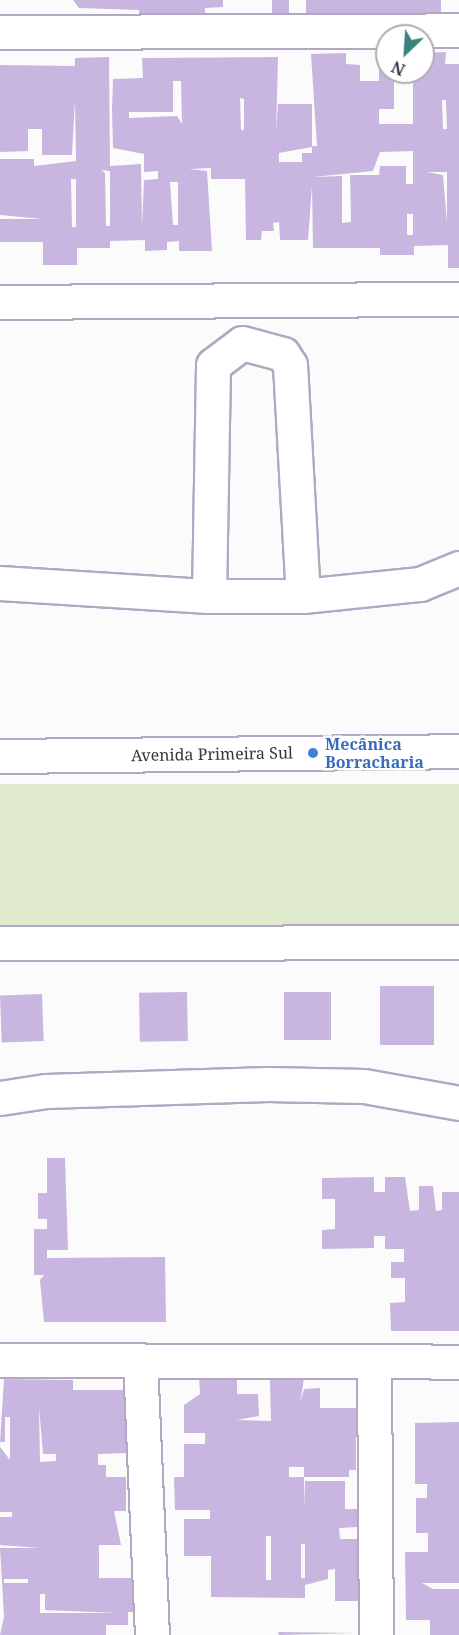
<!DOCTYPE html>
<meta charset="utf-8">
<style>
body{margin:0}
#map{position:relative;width:459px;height:1635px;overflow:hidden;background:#fbfbfb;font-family:"Noto Serif",serif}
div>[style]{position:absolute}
.green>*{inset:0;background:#e0eacc;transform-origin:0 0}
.building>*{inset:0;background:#c8b5e0;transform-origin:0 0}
.roads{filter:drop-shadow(2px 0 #b3a7c1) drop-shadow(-2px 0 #b3a7c1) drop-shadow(0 2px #b3a7c1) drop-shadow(0 -2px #b3a7c1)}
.minor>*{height:33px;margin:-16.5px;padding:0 16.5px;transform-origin:16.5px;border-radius:16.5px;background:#fff}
.major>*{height:33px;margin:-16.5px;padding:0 16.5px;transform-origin:16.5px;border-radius:16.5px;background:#fff}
.dots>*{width:16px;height:16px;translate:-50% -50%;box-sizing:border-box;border:3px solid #fff;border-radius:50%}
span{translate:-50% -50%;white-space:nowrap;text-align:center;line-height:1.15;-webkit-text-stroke:5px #fff;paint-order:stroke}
.shop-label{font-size:16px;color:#366cbe;font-weight:700}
.left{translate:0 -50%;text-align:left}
.street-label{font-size:16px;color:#38333e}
.north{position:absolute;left:375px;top:24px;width:60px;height:60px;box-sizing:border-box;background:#fff;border:2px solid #afadb2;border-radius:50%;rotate:205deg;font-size:16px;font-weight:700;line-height:24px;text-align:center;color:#38333e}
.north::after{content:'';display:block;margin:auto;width:21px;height:27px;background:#3b827b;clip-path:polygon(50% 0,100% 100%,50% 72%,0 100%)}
</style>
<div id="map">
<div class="green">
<i style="left:0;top:784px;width:459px;height:147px"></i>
</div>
<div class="building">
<i style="clip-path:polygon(73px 0,223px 0,223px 7px,205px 8px,205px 18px,139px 18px,139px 10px,79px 8px)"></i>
<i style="left:272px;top:0;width:17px;height:14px"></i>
<i style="left:306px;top:0;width:135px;height:16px"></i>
<i style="clip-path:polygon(evenodd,446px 52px,445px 64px,459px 64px,459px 268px,448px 268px,448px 245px,414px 246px,414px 255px,380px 255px,380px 248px,313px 248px,312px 186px,308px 240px,280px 240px,279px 222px,273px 223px,274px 231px,262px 231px,261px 240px,246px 240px,245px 179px,211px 179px,211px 168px,189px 169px,207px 171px,212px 251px,179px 251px,179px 241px,167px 242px,167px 250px,145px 251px,145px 240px,110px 241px,110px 248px,77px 248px,77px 265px,43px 265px,43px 242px,0 242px,0 219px,42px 219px,0 215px,0 159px,34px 159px,34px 166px,76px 161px,75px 100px,72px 155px,42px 155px,42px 129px,28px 129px,28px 151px,0 152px,0 65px,75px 66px,75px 58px,109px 57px,110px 166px,141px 164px,142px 226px,144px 180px,158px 179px,158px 171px,144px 172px,144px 154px,113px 148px,112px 109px,113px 79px,143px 78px,142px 58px,278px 57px,276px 133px,278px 104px,312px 104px,312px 146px,317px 146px,311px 54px,346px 53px,346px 64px,360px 65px,360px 81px,379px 81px,379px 65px,387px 64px,387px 72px,394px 72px,394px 109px,379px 109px,379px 124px,413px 124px,413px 72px,423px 72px,423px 53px,446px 52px,173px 81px,181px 81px,182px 124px,177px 116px,129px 118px,129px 112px,173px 112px,173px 81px,446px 52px,240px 98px,244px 99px,244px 130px,241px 130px,240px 98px,446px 52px,442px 100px,446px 100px,447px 129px,443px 129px,442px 100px,446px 52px,312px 147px,312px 153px,302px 153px,302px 162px,279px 162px,279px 153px,312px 147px,446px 52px,413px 151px,413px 184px,406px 184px,406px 166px,380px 166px,379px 175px,350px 175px,351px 222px,342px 223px,342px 176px,313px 177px,373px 171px,380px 152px,413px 151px,446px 52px,101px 170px,110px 171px,110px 226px,106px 226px,105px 173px,101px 170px,446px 52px,427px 172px,447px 172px,447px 223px,443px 175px,427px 172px,446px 52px,71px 179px,76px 179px,76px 227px,72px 227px,71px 179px,446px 52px,170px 182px,178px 182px,178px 225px,173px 225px,170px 182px,446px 52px,407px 214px,413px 214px,413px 235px,407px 235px,407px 214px)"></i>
<i style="left:380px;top:986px;width:54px;height:59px"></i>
<i style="left:187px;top:992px;width:49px;height:48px;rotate:89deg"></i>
<i style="left:284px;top:992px;width:47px;height:48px"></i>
<i style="left:42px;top:994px;width:47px;height:42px;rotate:88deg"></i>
<i style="clip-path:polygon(47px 1158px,65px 1158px,68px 1250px,47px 1250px,47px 1258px,165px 1257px,166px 1322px,44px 1322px,40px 1280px,44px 1275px,34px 1275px,34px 1229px,47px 1229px,47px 1219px,38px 1219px,38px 1193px,47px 1193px)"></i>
<i style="clip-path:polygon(374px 1177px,374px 1192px,385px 1192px,385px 1177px,405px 1177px,410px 1211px,419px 1210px,419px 1186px,433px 1186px,436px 1211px,442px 1210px,442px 1192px,459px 1192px,459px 1331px,391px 1331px,390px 1303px,405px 1302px,405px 1278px,391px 1278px,391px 1262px,404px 1262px,404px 1249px,385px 1249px,385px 1236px,374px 1236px,374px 1248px,322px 1249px,322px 1230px,335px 1229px,335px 1199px,322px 1199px,322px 1178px)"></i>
<i style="clip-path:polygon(evenodd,199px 1378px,237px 1378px,237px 1394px,258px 1394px,259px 1416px,237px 1420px,271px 1421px,270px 1380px,304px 1379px,300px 1403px,304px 1389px,320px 1388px,320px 1408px,356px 1408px,356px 1470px,349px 1470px,349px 1477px,304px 1477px,304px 1509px,305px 1481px,345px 1481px,345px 1509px,357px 1509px,357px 1527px,339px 1528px,340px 1539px,359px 1539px,359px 1601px,335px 1601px,335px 1569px,328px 1570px,328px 1579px,305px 1585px,305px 1598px,211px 1597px,211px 1556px,184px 1556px,184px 1519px,210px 1519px,210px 1510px,175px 1510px,174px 1477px,184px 1477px,184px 1444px,205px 1444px,205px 1433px,184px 1433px,184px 1405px,200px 1394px,199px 1378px,289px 1467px,304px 1467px,304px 1477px,289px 1477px,289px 1467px,199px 1378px,266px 1536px,271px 1536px,271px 1580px,266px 1580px,266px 1536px,199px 1378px,301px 1544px,305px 1544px,305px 1578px,301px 1578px,301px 1544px)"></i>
<i style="clip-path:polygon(evenodd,4px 1379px,73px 1380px,73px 1390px,128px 1390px,128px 1453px,98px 1454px,98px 1465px,106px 1465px,106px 1477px,126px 1477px,126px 1511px,114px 1511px,121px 1545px,99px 1545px,99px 1578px,139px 1578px,140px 1612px,128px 1612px,128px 1625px,106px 1625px,106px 1635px,0 1635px,4px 1617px,0 1548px,40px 1548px,0 1545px,0 1517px,12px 1517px,12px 1512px,0 1512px,0 1447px,10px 1460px,10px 1417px,5px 1417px,5px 1442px,0 1442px,4px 1379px,39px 1407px,43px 1454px,56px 1454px,56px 1461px,40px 1462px,39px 1407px,4px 1379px,4px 1579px,28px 1579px,28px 1583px,4px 1583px,4px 1579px,4px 1379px,40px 1594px,45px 1594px,45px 1610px,118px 1613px,40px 1613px,40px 1594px)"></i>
<i style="clip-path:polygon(459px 1422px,459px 1583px,422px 1583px,433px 1589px,459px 1589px,459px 1635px,430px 1635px,430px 1620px,406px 1620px,405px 1552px,428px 1552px,428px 1533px,416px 1533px,416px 1498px,427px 1498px,427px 1484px,415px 1484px,415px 1423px)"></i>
<i style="clip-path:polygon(278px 1632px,356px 1633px,279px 1635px)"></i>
</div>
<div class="roads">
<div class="minor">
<i style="left:0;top:32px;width:459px;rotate:-0.2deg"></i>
<i style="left:0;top:302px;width:459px;rotate:-0.4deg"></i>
<i style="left:0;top:583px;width:209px;rotate:3.6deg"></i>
<i style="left:209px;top:596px;width:94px"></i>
<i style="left:303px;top:596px;width:118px;rotate:-5.9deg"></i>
<i style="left:420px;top:584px;width:42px;rotate:-22.3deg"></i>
<i style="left:209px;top:596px;width:231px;rotate:-89deg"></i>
<i style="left:213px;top:365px;width:36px;rotate:-37deg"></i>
<i style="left:242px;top:343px;width:42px;rotate:15deg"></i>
<i style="left:283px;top:354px;width:13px;rotate:58deg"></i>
<i style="left:290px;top:365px;width:231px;rotate:86.8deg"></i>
<i style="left:0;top:1098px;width:47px;rotate:-8.7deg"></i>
<i style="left:46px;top:1091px;width:222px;rotate:-1.8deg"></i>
<i style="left:268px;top:1084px;width:96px;rotate:1.2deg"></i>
<i style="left:364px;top:1086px;width:97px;rotate:10.1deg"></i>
<i style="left:0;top:1360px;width:459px;rotate:0.2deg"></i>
<i style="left:140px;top:1361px;width:274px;rotate:87.5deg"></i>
<i style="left:374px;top:1361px;width:274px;rotate:89.6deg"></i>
</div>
<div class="major">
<i style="left:0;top:756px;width:459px;rotate:-0.6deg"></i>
<i style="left:0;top:943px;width:459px;rotate:-0.1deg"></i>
</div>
</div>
<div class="dots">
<i style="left:313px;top:753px;background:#3f7fe0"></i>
</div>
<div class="shop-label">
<span class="left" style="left:325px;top:753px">Mecânica<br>Borracharia</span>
</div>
<div class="street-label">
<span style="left:212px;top:754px;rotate:-1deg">Avenida Primeira Sul</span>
</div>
<div class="north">N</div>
</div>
